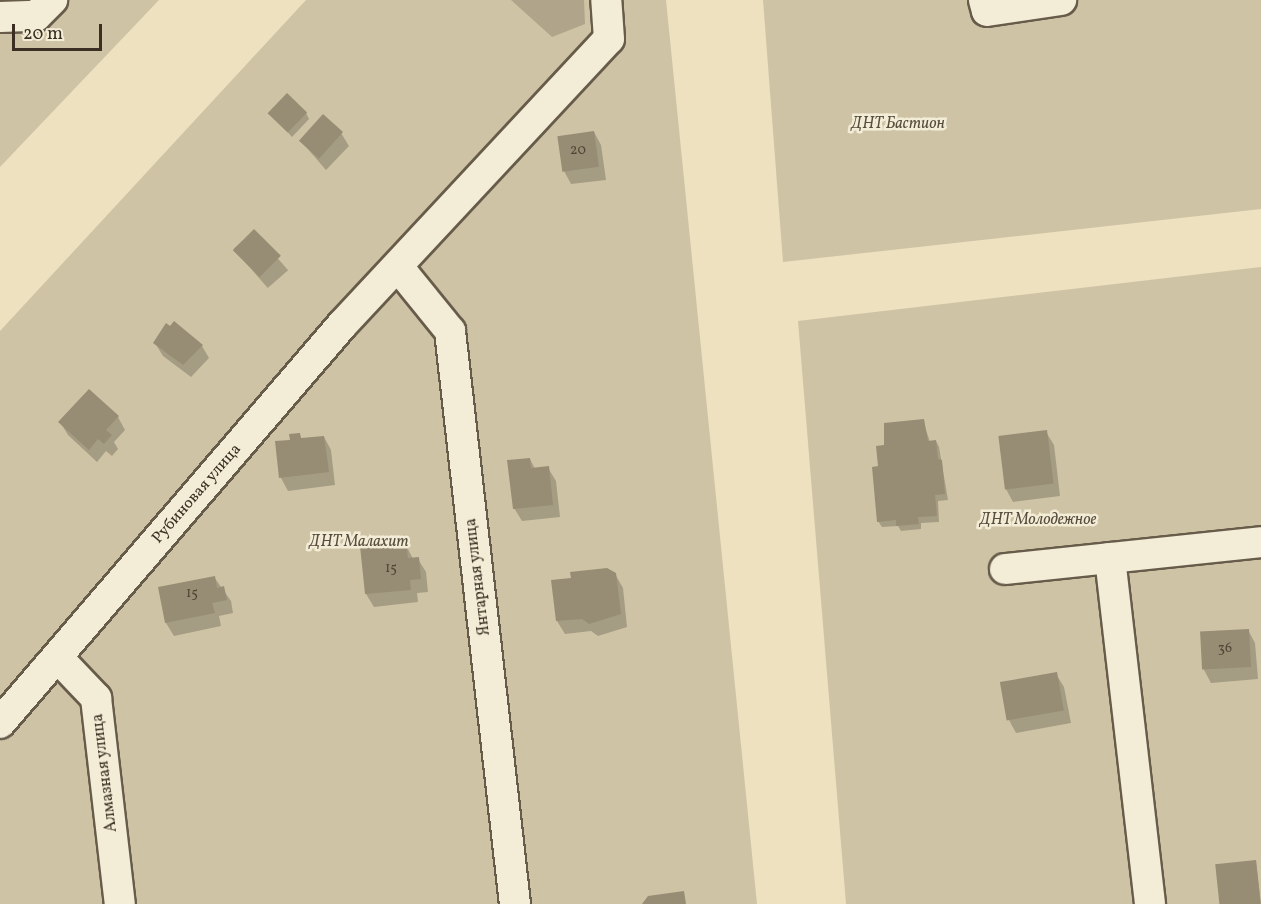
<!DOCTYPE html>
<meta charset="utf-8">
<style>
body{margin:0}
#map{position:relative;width:1261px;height:904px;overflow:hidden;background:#ede1c0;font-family:Vollkorn,serif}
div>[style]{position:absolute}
.green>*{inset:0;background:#cfc3a5}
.water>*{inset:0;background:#b0a48a}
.shadow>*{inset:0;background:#0003;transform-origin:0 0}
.building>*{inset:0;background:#978c74;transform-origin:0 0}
.roads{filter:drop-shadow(2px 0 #675c4a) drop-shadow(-2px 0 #675c4a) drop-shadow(0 2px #675c4a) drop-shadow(0 -2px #675c4a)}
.minor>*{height:30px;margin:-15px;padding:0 15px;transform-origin:15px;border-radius:15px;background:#f3ecd6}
span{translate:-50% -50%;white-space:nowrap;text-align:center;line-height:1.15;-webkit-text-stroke:5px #f3ecd6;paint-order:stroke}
.number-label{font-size:14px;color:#514636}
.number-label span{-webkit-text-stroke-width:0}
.park-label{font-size:16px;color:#584d3c;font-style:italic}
.street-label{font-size:16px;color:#3a2f22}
.scale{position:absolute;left:12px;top:24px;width:90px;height:27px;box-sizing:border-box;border:3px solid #3a2f22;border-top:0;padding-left:8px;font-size:18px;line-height:21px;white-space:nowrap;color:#3a2f22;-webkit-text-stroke:4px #f3ecd6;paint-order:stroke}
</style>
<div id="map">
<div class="green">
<i style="clip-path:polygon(0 0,159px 0,0 167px)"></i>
<i style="clip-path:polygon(306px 0,666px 0,757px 904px,0 904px,0 331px)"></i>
<i style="clip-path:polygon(763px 0,1261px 0,1261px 209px,783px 262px)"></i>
<i style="clip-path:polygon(1261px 267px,1261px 904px,846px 904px,798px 321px)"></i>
</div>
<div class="water">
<i style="clip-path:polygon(511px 0,584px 0,585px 24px,552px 37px)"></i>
</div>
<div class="shadow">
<i style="clip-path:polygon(270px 113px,306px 113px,309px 119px,292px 137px)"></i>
<i style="clip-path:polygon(594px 132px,601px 145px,606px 180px,571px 184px,564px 171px)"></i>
<i style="clip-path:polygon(341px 133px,349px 146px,326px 170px,300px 140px)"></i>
<i style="left:254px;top:231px;width:52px;height:27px;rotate:49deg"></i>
<i style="clip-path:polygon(170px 328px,202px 346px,209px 358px,191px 377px,163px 356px,155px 343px)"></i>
<i style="clip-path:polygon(118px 417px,125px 430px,114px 442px,118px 449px,112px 456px,106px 451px,97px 462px,68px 435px,60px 422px)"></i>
<i style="clip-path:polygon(923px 421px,930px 442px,936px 441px,939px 447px,948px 500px,938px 501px,939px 522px,921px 523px,921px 529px,901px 531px,898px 526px,882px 527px,878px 521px,880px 468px,885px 447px)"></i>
<i style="clip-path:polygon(1046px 432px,1054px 445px,1060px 496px,1013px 502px,1006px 489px)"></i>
<i style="clip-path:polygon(299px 434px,302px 440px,324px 437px,331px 450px,335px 485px,288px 491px,281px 478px,277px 443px,291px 441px)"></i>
<i style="clip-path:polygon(530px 459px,535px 469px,548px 468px,556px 481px,560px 517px,522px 521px,514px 508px)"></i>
<i style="clip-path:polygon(405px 543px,413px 559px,418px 559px,426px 572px,428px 592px,417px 593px,418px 602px,374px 607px,366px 594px,361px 548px)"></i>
<i style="clip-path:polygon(615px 574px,623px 588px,627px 627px,598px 636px,591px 631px,565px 634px,557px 621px)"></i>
<i style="clip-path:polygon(214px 577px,231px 601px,233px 613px,219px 616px,221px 626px,174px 636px,166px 623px)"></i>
<i style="clip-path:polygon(1248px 630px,1255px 643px,1258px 679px,1211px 683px,1204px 670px,1201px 633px)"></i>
<i style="clip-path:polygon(1056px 674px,1064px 687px,1071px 723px,1016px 733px,1009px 720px)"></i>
<i style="clip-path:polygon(1256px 861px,1261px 904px,1222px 904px)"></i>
</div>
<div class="building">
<i style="left:287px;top:93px;width:28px;height:28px;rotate:44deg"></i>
<i style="left:323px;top:114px;width:27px;height:36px;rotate:42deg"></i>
<i style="left:594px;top:131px;width:36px;height:37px;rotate:82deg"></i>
<i style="left:254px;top:229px;width:38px;height:30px;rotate:45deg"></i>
<i style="clip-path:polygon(174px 321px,203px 345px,183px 365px,153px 343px,166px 323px,170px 326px)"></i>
<i style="clip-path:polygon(89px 389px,119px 416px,106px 430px,112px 435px,104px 444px,98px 439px,89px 450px,58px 422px)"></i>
<i style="clip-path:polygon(924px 419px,928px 441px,936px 440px,938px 459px,942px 460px,945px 494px,935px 495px,937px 516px,918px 517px,919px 524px,896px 526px,896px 520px,877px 522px,872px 467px,878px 466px,876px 446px,884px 445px,884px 423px)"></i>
<i style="left:1047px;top:430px;width:54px;height:49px;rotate:83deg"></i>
<i style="clip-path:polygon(300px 433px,301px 438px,324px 436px,329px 472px,279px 478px,275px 441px,290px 440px,289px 434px)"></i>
<i style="clip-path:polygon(530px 458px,531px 468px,549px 466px,553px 505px,513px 509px,507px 460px)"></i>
<i style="clip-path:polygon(406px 541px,408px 558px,419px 557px,421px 579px,410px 580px,411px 590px,365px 594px,360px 546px)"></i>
<i style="clip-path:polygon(607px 568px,616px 573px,621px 614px,589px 624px,582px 619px,556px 621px,551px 580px,571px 578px,570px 572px)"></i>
<i style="clip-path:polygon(215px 576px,217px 588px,224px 586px,227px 600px,212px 603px,215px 613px,165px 623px,158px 587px)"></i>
<i style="left:1249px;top:629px;width:38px;height:49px;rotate:87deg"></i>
<i style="left:1057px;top:672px;width:39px;height:58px;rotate:80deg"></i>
<i style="left:1256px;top:860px;width:44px;height:41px;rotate:84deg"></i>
<i style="clip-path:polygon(684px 891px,686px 904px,642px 904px,648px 896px)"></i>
</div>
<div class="roads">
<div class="minor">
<i style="left:984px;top:0;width:11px;rotate:75deg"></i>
<i style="left:987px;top:11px;width:75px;rotate:-8.5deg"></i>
<i style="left:0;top:17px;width:36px;rotate:-2deg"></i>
<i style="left:36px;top:16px;width:23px;rotate:-45deg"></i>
<i style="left:399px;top:268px;width:81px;rotate:51deg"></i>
<i style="left:450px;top:331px;width:577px;rotate:83.53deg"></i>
<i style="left:1110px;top:558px;width:348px;rotate:83.4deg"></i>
<i style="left:1005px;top:569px;width:257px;rotate:-6deg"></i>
<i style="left:57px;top:657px;width:57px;rotate:46.4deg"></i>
<i style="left:96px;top:698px;width:207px;rotate:83.4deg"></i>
<i style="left:0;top:723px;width:525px;rotate:-49.33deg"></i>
<i style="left:342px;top:325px;width:391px;rotate:-47deg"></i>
<i style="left:609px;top:39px;width:39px;rotate:-94deg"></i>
</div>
</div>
<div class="number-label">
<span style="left:578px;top:151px">20</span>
<span style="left:391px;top:569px">15</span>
<span style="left:192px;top:594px">15</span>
<span style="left:1225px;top:649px">36</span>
</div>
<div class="park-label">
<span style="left:898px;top:124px">ДНТ Бастион</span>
<span style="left:1038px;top:520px">ДНТ Молодежное</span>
<span style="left:359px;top:542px">ДНТ Малахит</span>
</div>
<div class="street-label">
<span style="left:197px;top:494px;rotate:-49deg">Рубиновая улица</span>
<span style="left:478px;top:577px;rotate:-97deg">Янтарная улица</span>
<span style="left:105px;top:773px;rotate:-97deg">Алмазная улица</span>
</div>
<div class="scale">20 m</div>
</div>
